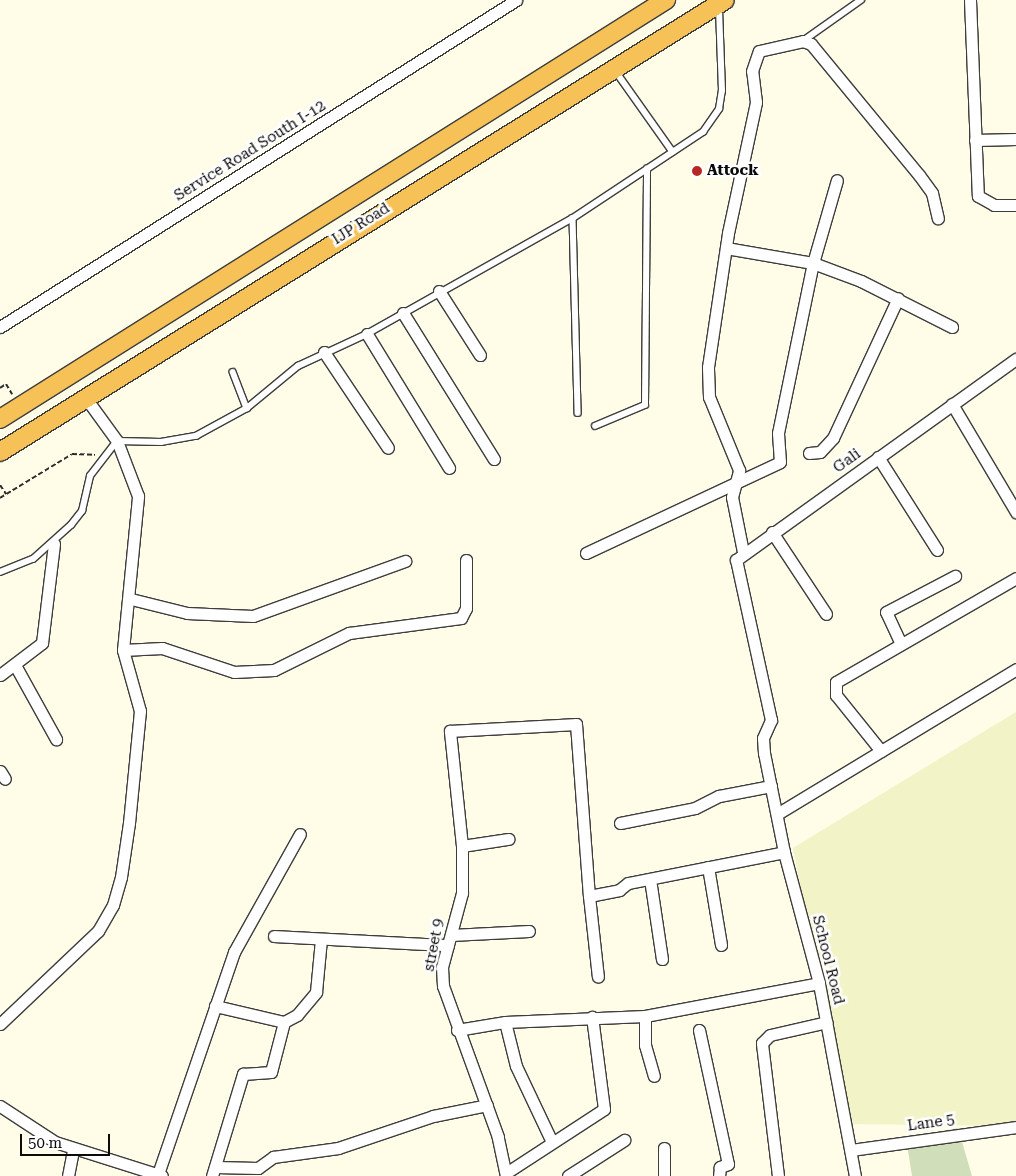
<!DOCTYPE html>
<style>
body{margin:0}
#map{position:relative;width:1016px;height:1176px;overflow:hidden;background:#fffce7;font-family:"Roboto Serif",serif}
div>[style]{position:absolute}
.farmland>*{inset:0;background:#f3f3c8}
.cemetery>*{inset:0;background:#d0deba}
.path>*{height:2px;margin-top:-1px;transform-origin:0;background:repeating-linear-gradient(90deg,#2c2c2c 0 5px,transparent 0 7.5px)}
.roads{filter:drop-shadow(1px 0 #3d3d3d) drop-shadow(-1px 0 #3d3d3d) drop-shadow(0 1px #3d3d3d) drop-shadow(0 -1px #3d3d3d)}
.service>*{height:5.5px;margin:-2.75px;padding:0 2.75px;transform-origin:2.75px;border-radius:2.75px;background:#fff}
.minor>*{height:11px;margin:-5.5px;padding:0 5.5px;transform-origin:5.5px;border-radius:5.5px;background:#fff}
.trunk>*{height:18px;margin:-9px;padding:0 9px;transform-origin:9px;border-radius:9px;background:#f6c257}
.dots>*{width:14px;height:14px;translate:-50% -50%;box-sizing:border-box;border:2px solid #fff;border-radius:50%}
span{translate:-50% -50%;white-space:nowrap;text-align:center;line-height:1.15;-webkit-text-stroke:5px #fff;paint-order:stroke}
.street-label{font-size:15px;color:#0a0a0a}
.poi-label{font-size:15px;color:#0a0a0a;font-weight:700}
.left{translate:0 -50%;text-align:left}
.scale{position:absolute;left:20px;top:1134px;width:90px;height:22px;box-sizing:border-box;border:2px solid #0a0a0a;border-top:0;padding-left:6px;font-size:15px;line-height:18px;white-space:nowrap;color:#0a0a0a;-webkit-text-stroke:4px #fff;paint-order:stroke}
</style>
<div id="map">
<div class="farmland">
<i style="clip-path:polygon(1016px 712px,1016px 1126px,846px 1124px,793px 848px)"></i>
</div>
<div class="cemetery">
<i style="clip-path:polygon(958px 1128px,972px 1176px,912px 1176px,906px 1138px)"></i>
</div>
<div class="path">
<i style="left:0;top:388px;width:7px;rotate:-34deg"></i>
<i style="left:6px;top:384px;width:12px;rotate:59deg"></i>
<i style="left:0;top:485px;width:11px;rotate:56deg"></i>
<i style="left:0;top:498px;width:84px;rotate:-31.4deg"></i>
<i style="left:72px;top:454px;width:23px;rotate:2deg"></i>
</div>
<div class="roads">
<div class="service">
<i style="left:803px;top:41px;width:71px;rotate:-35.3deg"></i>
<i style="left:615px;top:70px;width:100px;rotate:54.7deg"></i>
<i style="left:573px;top:218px;width:195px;rotate:88.5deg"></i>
<i style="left:233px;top:372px;width:39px;rotate:69deg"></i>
<i style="left:595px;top:426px;width:54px;rotate:-22.8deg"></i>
<i style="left:645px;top:405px;width:236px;rotate:-89.5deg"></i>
<i style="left:0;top:572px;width:35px;rotate:-22deg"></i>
<i style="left:33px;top:559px;width:51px;rotate:-41.8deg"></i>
<i style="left:71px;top:525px;width:18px;rotate:-52deg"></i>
<i style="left:82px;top:511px;width:36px;rotate:-77deg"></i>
<i style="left:90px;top:476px;width:44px;rotate:-52.4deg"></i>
<i style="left:117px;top:441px;width:44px;rotate:1.3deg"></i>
<i style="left:161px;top:442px;width:36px;rotate:-10deg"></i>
<i style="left:196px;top:436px;width:58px;rotate:-28.8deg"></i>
<i style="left:247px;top:408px;width:66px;rotate:-39.5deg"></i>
<i style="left:298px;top:366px;width:76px;rotate:-24.9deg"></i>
<i style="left:367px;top:334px;width:236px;rotate:-29.4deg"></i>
<i style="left:573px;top:218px;width:156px;rotate:-33.5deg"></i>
<i style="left:703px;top:132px;width:28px;rotate:-55deg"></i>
<i style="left:719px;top:109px;width:18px;rotate:-81deg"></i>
<i style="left:722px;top:91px;width:83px;rotate:-92.1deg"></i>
</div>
<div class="minor">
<i style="left:970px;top:0;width:196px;rotate:87.7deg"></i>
<i style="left:978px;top:196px;width:18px;rotate:29deg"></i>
<i style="left:994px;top:205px;width:22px"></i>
<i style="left:975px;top:140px;width:41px;rotate:-1.4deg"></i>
<i style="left:726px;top:248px;width:88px;rotate:9.8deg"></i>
<i style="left:813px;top:263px;width:51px;rotate:20.6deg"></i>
<i style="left:861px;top:281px;width:102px;rotate:26.8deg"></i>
<i style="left:439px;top:291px;width:76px;rotate:57.4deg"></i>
<i style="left:403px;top:313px;width:172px;rotate:58.1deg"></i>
<i style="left:0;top:327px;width:611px;rotate:-32.36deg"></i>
<i style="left:367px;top:334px;width:157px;rotate:58.5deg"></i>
<i style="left:324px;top:352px;width:115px;rotate:56.3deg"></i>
<i style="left:952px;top:404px;width:126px;rotate:59.3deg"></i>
<i style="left:809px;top:453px;width:11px;rotate:-5deg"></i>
<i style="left:820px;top:452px;width:19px;rotate:-47deg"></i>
<i style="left:833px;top:438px;width:154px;rotate:-65.1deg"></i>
<i style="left:878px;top:457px;width:110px;rotate:57.6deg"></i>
<i style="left:772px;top:532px;width:98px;rotate:56.6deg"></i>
<i style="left:743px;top:552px;width:56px;rotate:-101.3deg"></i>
<i style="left:732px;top:497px;width:28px;rotate:-75deg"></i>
<i style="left:739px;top:470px;width:79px;rotate:-112.3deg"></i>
<i style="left:709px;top:397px;width:30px;rotate:-92deg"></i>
<i style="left:708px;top:367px;width:135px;rotate:-81.5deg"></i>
<i style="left:728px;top:233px;width:134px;rotate:-77.9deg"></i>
<i style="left:756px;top:102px;width:31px;rotate:-97deg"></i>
<i style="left:752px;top:71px;width:21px;rotate:-71deg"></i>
<i style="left:759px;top:51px;width:45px;rotate:-12.8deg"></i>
<i style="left:803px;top:41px;width:9px;rotate:21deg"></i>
<i style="left:811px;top:44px;width:170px;rotate:50.5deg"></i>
<i style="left:919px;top:175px;width:22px;rotate:54deg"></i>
<i style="left:932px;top:193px;width:26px;rotate:77deg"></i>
<i style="left:586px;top:553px;width:214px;rotate:-25.1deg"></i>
<i style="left:780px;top:462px;width:29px;rotate:-94deg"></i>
<i style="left:778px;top:433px;width:174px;rotate:-78.4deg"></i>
<i style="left:813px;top:263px;width:86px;rotate:-73.9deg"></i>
<i style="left:131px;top:599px;width:58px;rotate:14deg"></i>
<i style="left:187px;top:613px;width:66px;rotate:2.6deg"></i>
<i style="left:253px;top:616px;width:162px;rotate:-19.9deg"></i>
<i style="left:901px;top:644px;width:35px;rotate:-115deg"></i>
<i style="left:886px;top:612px;width:78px;rotate:-27.6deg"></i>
<i style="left:123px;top:650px;width:39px;rotate:-3deg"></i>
<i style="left:162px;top:648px;width:76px;rotate:18.4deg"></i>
<i style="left:234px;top:672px;width:40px;rotate:-2.9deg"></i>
<i style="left:274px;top:670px;width:84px;rotate:-26.3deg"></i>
<i style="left:349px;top:633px;width:113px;rotate:-7.6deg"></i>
<i style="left:461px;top:618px;width:11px;rotate:-63deg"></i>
<i style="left:466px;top:608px;width:48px;rotate:-90deg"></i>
<i style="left:15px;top:665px;width:85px;rotate:61deg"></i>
<i style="left:0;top:675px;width:53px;rotate:-37.3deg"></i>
<i style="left:42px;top:643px;width:100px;rotate:-83.1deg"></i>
<i style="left:881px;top:751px;width:72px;rotate:-128.8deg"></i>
<i style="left:836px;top:695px;width:13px;rotate:-90deg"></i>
<i style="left:836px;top:682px;width:208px;rotate:-30deg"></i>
<i style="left:0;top:771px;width:9px;rotate:58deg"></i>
<i style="left:777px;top:814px;width:280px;rotate:-31.2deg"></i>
<i style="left:620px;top:823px;width:76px;rotate:-11.3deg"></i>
<i style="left:695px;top:808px;width:27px;rotate:-27deg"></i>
<i style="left:719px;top:796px;width:53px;rotate:-10.9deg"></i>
<i style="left:462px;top:846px;width:47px;rotate:-8.7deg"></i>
<i style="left:708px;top:867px;width:79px;rotate:80.5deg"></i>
<i style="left:650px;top:879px;width:81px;rotate:81.5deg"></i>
<i style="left:589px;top:896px;width:81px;rotate:83.7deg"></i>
<i style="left:451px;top:935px;width:78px;rotate:-2.9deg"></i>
<i style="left:274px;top:936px;width:174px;rotate:3deg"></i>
<i style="left:645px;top:1016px;width:29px;rotate:90deg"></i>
<i style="left:645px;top:1045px;width:32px;rotate:74deg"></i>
<i style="left:284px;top:1022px;width:15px;rotate:-28deg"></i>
<i style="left:297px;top:1015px;width:30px;rotate:-50deg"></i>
<i style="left:316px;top:992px;width:53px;rotate:-84.6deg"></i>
<i style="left:505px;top:1022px;width:45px;rotate:76deg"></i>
<i style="left:516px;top:1066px;width:84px;rotate:64.7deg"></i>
<i style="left:0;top:1024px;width:135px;rotate:-43.5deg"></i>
<i style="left:98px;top:931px;width:30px;rotate:-60deg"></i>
<i style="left:113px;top:905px;width:29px;rotate:-74deg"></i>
<i style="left:121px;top:877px;width:55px;rotate:-81.6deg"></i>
<i style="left:129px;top:823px;width:113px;rotate:-84.4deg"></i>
<i style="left:140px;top:711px;width:63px;rotate:-105.6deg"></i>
<i style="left:123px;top:650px;width:155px;rotate:-84.4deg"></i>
<i style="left:138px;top:496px;width:59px;rotate:-110.9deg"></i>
<i style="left:117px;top:441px;width:54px;rotate:-126deg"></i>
<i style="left:457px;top:1030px;width:49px;rotate:-9.5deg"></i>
<i style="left:505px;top:1022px;width:140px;rotate:-2.5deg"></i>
<i style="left:645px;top:1016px;width:177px;rotate:-10.7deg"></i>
<i style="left:699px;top:1030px;width:137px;rotate:77.8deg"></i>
<i style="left:728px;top:1164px;width:9px;rotate:159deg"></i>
<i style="left:720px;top:1167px;width:9px;rotate:96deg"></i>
<i style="left:0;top:1106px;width:66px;rotate:33.2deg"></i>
<i style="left:55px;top:1142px;width:112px;rotate:17.6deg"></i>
<i style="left:664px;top:1148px;width:28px;rotate:90deg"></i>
<i style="left:851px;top:1150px;width:167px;rotate:-7.9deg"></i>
<i style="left:215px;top:1167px;width:43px;rotate:1.3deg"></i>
<i style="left:258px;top:1168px;width:19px;rotate:-36deg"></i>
<i style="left:273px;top:1157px;width:66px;rotate:-7.9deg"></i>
<i style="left:338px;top:1148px;width:100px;rotate:-18.6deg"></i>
<i style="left:433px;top:1116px;width:55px;rotate:-11.5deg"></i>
<i style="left:506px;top:1173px;width:117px;rotate:-33.1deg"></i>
<i style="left:604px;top:1109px;width:93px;rotate:-97.4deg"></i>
<i style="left:158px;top:1174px;width:235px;rotate:-71.1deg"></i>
<i style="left:234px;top:952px;width:135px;rotate:-60.8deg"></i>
<i style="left:68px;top:1176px;width:26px;rotate:-79deg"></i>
<i style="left:212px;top:1176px;width:107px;rotate:-73.1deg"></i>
<i style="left:243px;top:1074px;width:28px;rotate:-4deg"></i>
<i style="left:271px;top:1072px;width:52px;rotate:-75.4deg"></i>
<i style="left:284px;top:1022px;width:71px;rotate:-166.9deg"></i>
<i style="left:506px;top:1176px;width:40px;rotate:-102deg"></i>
<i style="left:498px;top:1137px;width:161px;rotate:-110deg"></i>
<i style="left:443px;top:986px;width:19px;rotate:-93deg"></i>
<i style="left:442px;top:967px;width:77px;rotate:-74.9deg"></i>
<i style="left:462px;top:893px;width:47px;rotate:-90deg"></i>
<i style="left:462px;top:846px;width:116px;rotate:-96deg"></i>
<i style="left:450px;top:731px;width:126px;rotate:-3.2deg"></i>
<i style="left:576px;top:724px;width:172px;rotate:85.7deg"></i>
<i style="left:589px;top:896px;width:31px;rotate:-11deg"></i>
<i style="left:619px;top:890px;width:11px;rotate:-38deg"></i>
<i style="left:628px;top:883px;width:159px;rotate:-11.2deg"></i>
<i style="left:568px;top:1176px;width:67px;rotate:-32.7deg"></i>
<i style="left:778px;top:1176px;width:134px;rotate:-96.9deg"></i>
<i style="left:762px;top:1043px;width:11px;rotate:-45deg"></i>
<i style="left:770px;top:1035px;width:58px;rotate:-12.8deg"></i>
<i style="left:855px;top:1176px;width:196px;rotate:-100.6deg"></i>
<i style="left:819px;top:983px;width:136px;rotate:-105deg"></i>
<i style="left:784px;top:852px;width:101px;rotate:-101.4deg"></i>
<i style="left:764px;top:753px;width:15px;rotate:-94deg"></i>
<i style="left:763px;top:738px;width:20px;rotate:-66deg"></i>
<i style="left:771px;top:720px;width:164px;rotate:-102.3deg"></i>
<i style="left:736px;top:560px;width:345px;rotate:-35.7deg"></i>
</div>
<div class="trunk">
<i style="left:0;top:419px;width:787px;rotate:-32.18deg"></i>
<i style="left:0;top:452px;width:854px;rotate:-31.94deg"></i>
</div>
</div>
<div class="dots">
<i style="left:697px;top:171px;background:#b72824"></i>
</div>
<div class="street-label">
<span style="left:250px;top:151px;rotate:-32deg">Service Road South I-12</span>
<span style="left:361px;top:224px;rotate:-32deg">IJP Road</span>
<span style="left:847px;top:461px;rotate:-36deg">Gali</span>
<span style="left:434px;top:945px;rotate:-79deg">street 9</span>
<span style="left:828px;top:960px;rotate:76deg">School Road</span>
<span style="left:931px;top:1123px;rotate:-8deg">Lane 5</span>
</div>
<div class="poi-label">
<span class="left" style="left:707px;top:171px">Attock</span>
</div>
<div class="scale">50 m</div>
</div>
